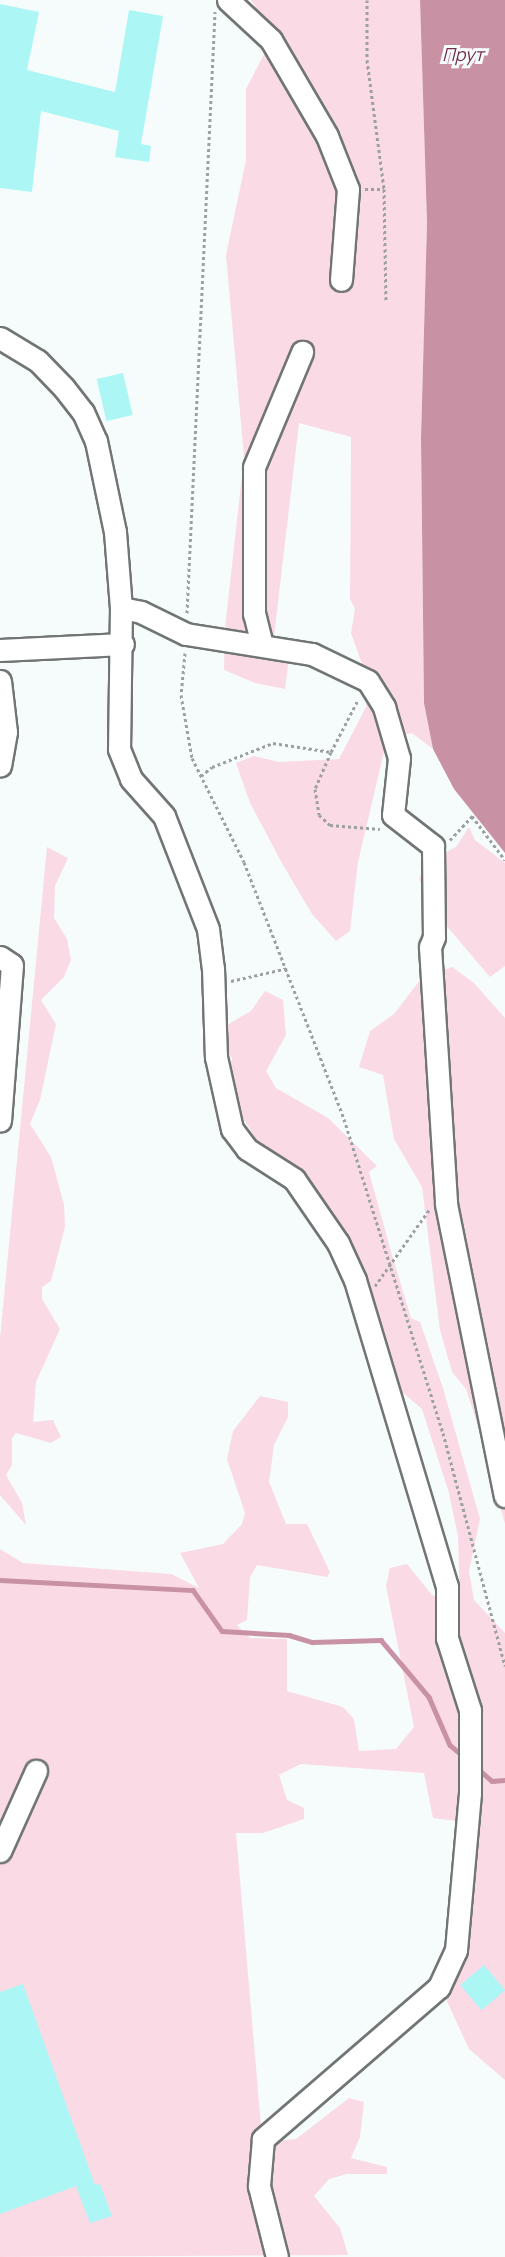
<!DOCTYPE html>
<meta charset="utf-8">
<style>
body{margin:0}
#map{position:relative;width:505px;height:2257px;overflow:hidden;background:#f6fcfc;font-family:Manrope,sans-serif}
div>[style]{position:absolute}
.green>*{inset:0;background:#fadbe5}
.water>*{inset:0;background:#c991a4}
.stream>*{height:4.5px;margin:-2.25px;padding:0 2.25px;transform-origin:2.25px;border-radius:2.25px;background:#c991a4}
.building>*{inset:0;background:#acf6f5;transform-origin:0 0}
.path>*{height:3px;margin-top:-1.5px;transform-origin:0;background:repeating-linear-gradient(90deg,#9ca0a0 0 3px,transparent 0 6px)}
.roads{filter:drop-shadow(2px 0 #717675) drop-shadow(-2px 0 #717675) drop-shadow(0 2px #717675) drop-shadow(0 -2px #717675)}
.minor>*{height:21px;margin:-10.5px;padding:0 10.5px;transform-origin:10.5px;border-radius:10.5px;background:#fff}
span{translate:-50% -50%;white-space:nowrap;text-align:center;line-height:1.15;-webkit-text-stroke:6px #f6fcfc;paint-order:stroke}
.water-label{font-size:18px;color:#732e4b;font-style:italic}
</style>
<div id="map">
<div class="green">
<i style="clip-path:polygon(251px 0,420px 0,427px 223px,421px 438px,424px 702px,433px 749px,412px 733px,387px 739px,358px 862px,350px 931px,336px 941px,312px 914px,283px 865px,250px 803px,236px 763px,254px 756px,279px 762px,339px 759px,366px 707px,368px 681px,351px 633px,355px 609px,350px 599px,351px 437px,299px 423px,274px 637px,291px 641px,285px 689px,255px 683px,224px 670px,225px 628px,244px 457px,226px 255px,246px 160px,246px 89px,274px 35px)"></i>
<i style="clip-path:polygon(469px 827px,475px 840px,505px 863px,505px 966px,490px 977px,432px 909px,419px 879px,427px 861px,456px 847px)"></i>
<i style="clip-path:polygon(47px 847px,68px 858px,55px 886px,54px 918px,67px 939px,71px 960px,64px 977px,41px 1000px,56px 1024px,40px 1100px,30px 1124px,51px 1157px,64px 1205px,65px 1227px,51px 1281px,42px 1287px,42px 1299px,60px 1329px,36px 1382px,33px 1422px,53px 1420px,61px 1437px,51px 1443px,16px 1433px,12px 1438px,12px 1465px,6px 1475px,22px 1503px,26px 1525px,0 1495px,0 1338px)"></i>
<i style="clip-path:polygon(452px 967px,474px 983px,505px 1018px,505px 1524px,482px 1438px,466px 1389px,452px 1372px,440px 1330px,422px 1187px,394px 1139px,383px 1075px,359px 1067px,370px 1031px,394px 1014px,420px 980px)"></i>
<i style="clip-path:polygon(265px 991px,283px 1000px,286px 1035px,266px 1071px,276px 1088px,328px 1118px,377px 1166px,369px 1172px,392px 1255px,411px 1318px,420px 1322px,443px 1388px,480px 1519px,469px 1571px,474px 1600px,505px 1633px,505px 2080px,469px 2049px,444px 1995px,473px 1812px,456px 1821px,433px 1818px,424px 1773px,301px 1764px,279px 1775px,287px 1800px,304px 1808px,304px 1819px,263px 1833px,236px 1833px,261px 2126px,256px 2138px,253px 2203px,275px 2141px,296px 2139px,349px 2098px,364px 2102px,360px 2137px,351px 2158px,387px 2167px,387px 2174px,347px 2174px,329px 2179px,314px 2196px,340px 2228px,348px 2255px,0 2257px,0 1549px,23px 1563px,171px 1574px,199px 1588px,180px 1553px,223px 1544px,242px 1524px,245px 1513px,227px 1459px,233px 1431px,260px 1396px,288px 1402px,288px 1417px,274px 1445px,269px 1482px,286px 1524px,307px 1524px,330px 1572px,327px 1577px,257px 1565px,250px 1577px,247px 1620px,237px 1625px,250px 1638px,287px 1639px,287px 1691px,343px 1707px,354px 1719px,359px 1751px,396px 1749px,414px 1727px,386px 1586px,390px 1568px,407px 1564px,432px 1595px,460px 1605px,458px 1537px,449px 1493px,422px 1409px,390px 1382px,360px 1277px,267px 1157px,235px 1105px,228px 1079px,232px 1058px,219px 1041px,220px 1029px,251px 1011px)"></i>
</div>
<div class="water">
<i style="clip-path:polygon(420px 0,505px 0,505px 853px,454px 789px,433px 749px,424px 703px,421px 438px,427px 223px)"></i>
</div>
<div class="stream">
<i style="left:0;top:1580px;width:193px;rotate:3deg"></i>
<i style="left:193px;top:1590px;width:50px;rotate:54.7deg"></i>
<i style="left:222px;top:1631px;width:67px;rotate:3.4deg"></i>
<i style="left:289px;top:1635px;width:24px;rotate:17deg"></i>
<i style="left:312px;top:1642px;width:69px;rotate:-1.7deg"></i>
<i style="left:381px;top:1640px;width:75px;rotate:49.9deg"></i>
<i style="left:429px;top:1697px;width:52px;rotate:66.4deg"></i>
<i style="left:450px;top:1745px;width:16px;rotate:40deg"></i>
<i style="left:476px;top:1767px;width:21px;rotate:41deg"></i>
<i style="left:492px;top:1781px;width:13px;rotate:-4deg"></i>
</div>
<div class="building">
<i style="clip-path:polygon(0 4px,39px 12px,27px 70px,115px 92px,129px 10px,163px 16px,141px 144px,151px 146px,149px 162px,115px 157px,119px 131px,41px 111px,32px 192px,0 188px)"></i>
<i style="left:123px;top:373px;width:43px;height:27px;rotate:77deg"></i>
<i style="left:484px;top:1965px;width:33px;height:31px;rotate:50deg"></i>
<i style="clip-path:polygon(23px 1984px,95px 2185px,100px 2184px,112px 2216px,90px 2223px,76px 2186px,0 2214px,0 1992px)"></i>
</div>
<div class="path">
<i style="left:367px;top:0;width:60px;rotate:90deg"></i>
<i style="left:367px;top:60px;width:130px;rotate:82.5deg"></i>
<i style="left:384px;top:189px;width:111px;rotate:89deg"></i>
<i style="left:365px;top:189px;width:19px"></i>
<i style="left:187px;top:613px;width:602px;rotate:-87.33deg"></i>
<i style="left:185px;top:653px;width:42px;rotate:95.4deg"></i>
<i style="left:181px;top:695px;width:64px;rotate:80.1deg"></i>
<i style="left:192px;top:758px;width:116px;rotate:63.4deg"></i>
<i style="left:244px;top:862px;width:276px;rotate:68.7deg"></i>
<i style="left:344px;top:1119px;width:329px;rotate:72.5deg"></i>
<i style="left:443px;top:1433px;width:241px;rotate:75.1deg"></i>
<i style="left:331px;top:752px;width:59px;rotate:-62.6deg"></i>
<i style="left:201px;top:776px;width:14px;rotate:-39deg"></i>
<i style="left:212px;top:767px;width:66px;rotate:-21.5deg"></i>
<i style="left:273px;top:743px;width:59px;rotate:8.8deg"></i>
<i style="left:331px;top:752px;width:40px;rotate:113.4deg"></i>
<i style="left:315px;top:789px;width:26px;rotate:81deg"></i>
<i style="left:319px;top:815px;width:15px;rotate:42deg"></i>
<i style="left:330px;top:825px;width:50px;rotate:4.6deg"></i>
<i style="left:450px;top:840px;width:33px;rotate:-47deg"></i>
<i style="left:472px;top:816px;width:55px;rotate:53.1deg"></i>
<i style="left:231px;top:981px;width:58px;rotate:-12.8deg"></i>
<i style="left:375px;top:1286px;width:93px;rotate:-54.6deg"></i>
</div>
<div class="roads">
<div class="minor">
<i style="left:228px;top:0;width:59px;rotate:42.9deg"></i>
<i style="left:271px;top:40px;width:111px;rotate:59.7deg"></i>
<i style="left:327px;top:136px;width:57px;rotate:68.4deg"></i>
<i style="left:348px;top:189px;width:91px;rotate:94.4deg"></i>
<i style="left:0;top:338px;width:44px;rotate:31.2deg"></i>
<i style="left:38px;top:361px;width:37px;rotate:46deg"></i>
<i style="left:64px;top:388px;width:31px;rotate:52deg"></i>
<i style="left:83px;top:412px;width:32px;rotate:66deg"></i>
<i style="left:96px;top:441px;width:93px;rotate:78.2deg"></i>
<i style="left:115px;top:532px;width:76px;rotate:85.5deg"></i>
<i style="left:121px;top:608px;width:141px;rotate:90.8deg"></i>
<i style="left:119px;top:749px;width:32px;rotate:68deg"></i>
<i style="left:131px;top:779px;width:50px;rotate:48.3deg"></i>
<i style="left:164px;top:816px;width:121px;rotate:68.7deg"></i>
<i style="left:208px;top:929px;width:39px;rotate:83deg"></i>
<i style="left:213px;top:968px;width:89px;rotate:88.1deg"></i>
<i style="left:216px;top:1057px;width:74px;rotate:77.5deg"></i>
<i style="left:232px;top:1129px;width:25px;rotate:53deg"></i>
<i style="left:247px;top:1149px;width:56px;rotate:32.6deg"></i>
<i style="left:294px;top:1179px;width:78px;rotate:55.5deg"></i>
<i style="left:338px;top:1243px;width:41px;rotate:65.3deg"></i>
<i style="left:355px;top:1280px;width:320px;rotate:73.3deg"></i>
<i style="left:447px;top:1586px;width:52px;rotate:90deg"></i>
<i style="left:447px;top:1638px;width:76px;rotate:72.3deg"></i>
<i style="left:470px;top:1710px;width:83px;rotate:90deg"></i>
<i style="left:470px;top:1793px;width:158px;rotate:95.1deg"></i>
<i style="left:456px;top:1950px;width:41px;rotate:114.7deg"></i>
<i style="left:439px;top:1987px;width:233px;rotate:139.2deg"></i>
<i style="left:263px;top:2139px;width:47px;rotate:94.9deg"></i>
<i style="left:259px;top:2186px;width:73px;rotate:75.8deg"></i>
<i style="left:121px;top:608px;width:20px;rotate:11deg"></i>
<i style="left:141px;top:612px;width:50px;rotate:26.1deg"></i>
<i style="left:186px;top:634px;width:128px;rotate:9deg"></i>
<i style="left:312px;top:654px;width:62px;rotate:25.7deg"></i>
<i style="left:368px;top:681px;width:31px;rotate:58deg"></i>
<i style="left:384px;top:707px;width:53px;rotate:73.6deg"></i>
<i style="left:399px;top:758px;width:57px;rotate:96deg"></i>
<i style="left:393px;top:815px;width:51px;rotate:37.8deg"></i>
<i style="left:433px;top:846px;width:91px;rotate:89.4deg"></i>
<i style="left:434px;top:937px;width:11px;rotate:112deg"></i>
<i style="left:430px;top:947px;width:257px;rotate:86.4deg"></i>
<i style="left:446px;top:1204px;width:298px;rotate:78.6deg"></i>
<i style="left:262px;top:645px;width:32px;rotate:-104deg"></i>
<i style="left:254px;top:614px;width:147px;rotate:-90deg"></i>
<i style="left:254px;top:467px;width:125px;rotate:-67.3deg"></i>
<i style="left:0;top:650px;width:123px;rotate:-2.8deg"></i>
<i style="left:0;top:681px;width:51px;rotate:83.3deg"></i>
<i style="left:6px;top:732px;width:34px;rotate:100deg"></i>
<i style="left:0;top:957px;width:14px;rotate:34deg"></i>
<i style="left:12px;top:965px;width:156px;rotate:94.4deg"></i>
<i style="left:0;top:1851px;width:88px;rotate:-65.8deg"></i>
</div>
</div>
<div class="water-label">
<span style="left:463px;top:54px">Прут</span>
</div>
</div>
